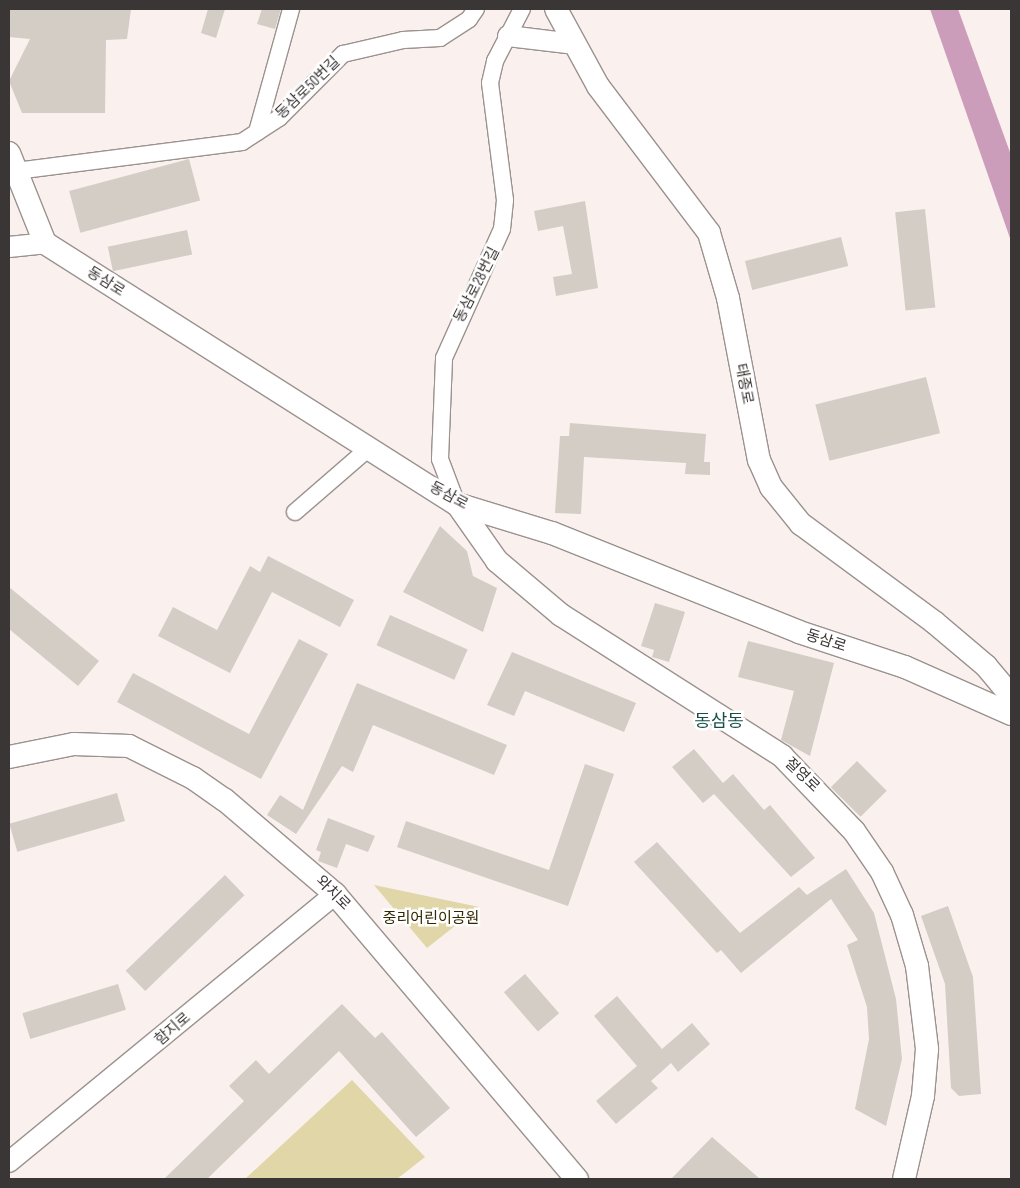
<!DOCTYPE html>
<meta charset="utf-8">
<style>
body{margin:0}
#map{position:relative;width:1020px;height:1188px;overflow:hidden;background:#faf0ed;font-family:"Sofia Sans Condensed","Noto Sans KR",sans-serif}
div>[style]{position:absolute}
.green>*{inset:0;background:#e0d6a8}
.water>*{inset:0;background:#cc9cbb}
.building>*{inset:0;background:#d3cdc6;transform-origin:0 0}
.roads{filter:drop-shadow(1px 0 #9b928f) drop-shadow(-1px 0 #9b928f) drop-shadow(0 1px #9b928f) drop-shadow(0 -1px #9b928f)}
.minor>*{height:16px;margin:-8px;padding:0 8px;transform-origin:8px;border-radius:8px;background:#fff}
.tertiary>*{height:20px;margin:-10px;padding:0 10px;transform-origin:10px;border-radius:10px;background:#fff}
.secondary>*{height:22px;margin:-11px;padding:0 11px;transform-origin:11px;border-radius:11px;background:#fff}
span{translate:-50% -50%;white-space:nowrap;text-align:center;line-height:1.15;-webkit-text-stroke:5px #fff;paint-order:stroke}
.street-label{font-size:15px;color:#3a3635}
.park-label{font-size:15px;color:#322900}
.quarter-label{font-size:18px;color:#154f48}
.frame{position:absolute;inset:0;border:10px solid #3a3635;pointer-events:none}
</style>
<div id="map">
<div class="green">
<i style="clip-path:polygon(374px 885px,479px 907px,427px 948px)"></i>
<i style="clip-path:polygon(352px 1080px,425px 1157px,397px 1179px,245px 1179px)"></i>
</div>
<div class="water">
<i style="clip-path:polygon(930px 9px,958px 9px,1011px 155px,1011px 241px)"></i>
</div>
<div class="building">
<i style="clip-path:polygon(9px 9px,131px 9px,127px 39px,106px 40px,105px 113px,22px 113px,9px 81px,30px 39px,9px 37px)"></i>
<i style="clip-path:polygon(208px 9px,225px 9px,216px 38px,201px 33px)"></i>
<i style="clip-path:polygon(262px 9px,281px 9px,275px 29px,257px 24px)"></i>
<i style="left:189px;top:159px;width:43px;height:124px;rotate:75deg"></i>
<i style="clip-path:polygon(585px 201px,598px 288px,556px 296px,553px 277px,572px 274px,563px 226px,538px 231px,534px 211px)"></i>
<i style="left:925px;top:209px;width:99px;height:30px;rotate:84deg"></i>
<i style="left:187px;top:230px;width:25px;height:81px;rotate:78deg"></i>
<i style="left:841px;top:237px;width:30px;height:99px;rotate:76deg"></i>
<i style="left:926px;top:377px;width:58px;height:114px;rotate:76deg"></i>
<i style="clip-path:polygon(570px 423px,706px 434px,704px 462px,710px 462px,710px 475px,685px 474px,686px 463px,584px 457px,581px 514px,555px 513px,560px 436px,569px 436px)"></i>
<i style="clip-path:polygon(440px 526px,467px 551px,473px 576px,497px 588px,483px 632px,403px 592px)"></i>
<i style="clip-path:polygon(268px 556px,354px 600px,340px 627px,272px 592px,230px 673px,158px 636px,173px 607px,217px 630px,250px 566px,260px 572px)"></i>
<i style="clip-path:polygon(9px 587px,99px 661px,78px 686px,9px 629px)"></i>
<i style="clip-path:polygon(655px 603px,685px 612px,669px 662px,652px 657px,654px 650px,641px 646px)"></i>
<i style="left:390px;top:615px;width:85px;height:33px;rotate:24deg"></i>
<i style="clip-path:polygon(299px 639px,328px 654px,261px 779px,117px 702px,133px 673px,249px 734px)"></i>
<i style="clip-path:polygon(748px 641px,834px 663px,810px 756px,781px 740px,794px 691px,738px 677px)"></i>
<i style="clip-path:polygon(512px 652px,636px 703px,624px 732px,525px 691px,514px 716px,487px 705px)"></i>
<i style="clip-path:polygon(357px 683px,507px 745px,494px 775px,373px 725px,353px 772px,342px 766px,296px 834px,267px 815px,280px 795px,303px 810px)"></i>
<i style="clip-path:polygon(694px 749px,723px 783px,733px 774px,764px 810px,770px 805px,815px 858px,791px 877px,714px 794px,703px 803px,672px 767px)"></i>
<i style="left:857px;top:761px;width:42px;height:37px;rotate:45deg"></i>
<i style="clip-path:polygon(585px 764px,614px 774px,568px 906px,397px 847px,406px 821px,549px 870px)"></i>
<i style="left:117px;top:793px;width:29px;height:112px;rotate:74deg"></i>
<i style="clip-path:polygon(328px 818px,375px 836px,368px 852px,346px 844px,337px 868px,318px 861px,321px 852px,316px 850px)"></i>
<i style="clip-path:polygon(657px 842px,740px 933px,799px 887px,807px 895px,846px 869px,874px 913px,896px 999px,902px 1059px,886px 1126px,855px 1109px,869px 1039px,867px 1007px,847px 945px,858px 940px,831px 899px,741px 973px,721px 950px,717px 953px,634px 862px)"></i>
<i style="left:225px;top:875px;width:28px;height:138px;rotate:46deg"></i>
<i style="clip-path:polygon(948px 906px,973px 977px,981px 1094px,959px 1096px,951px 1088px,945px 984px,921px 916px)"></i>
<i style="left:525px;top:974px;width:52px;height:28px;rotate:49deg"></i>
<i style="left:118px;top:984px;width:27px;height:100px;rotate:73deg"></i>
<i style="clip-path:polygon(617px 996px,662px 1049px,692px 1023px,710px 1044px,678px 1072px,671px 1063px,651px 1081px,658px 1088px,616px 1124px,596px 1101px,637px 1066px,594px 1016px)"></i>
<i style="clip-path:polygon(342px 1004px,375px 1038px,382px 1032px,450px 1108px,416px 1137px,339px 1051px,207px 1179px,164px 1179px,244px 1101px,229px 1086px,256px 1060px,269px 1074px)"></i>
<i style="clip-path:polygon(712px 1137px,760px 1179px,671px 1179px)"></i>
</div>
<div class="roads">
<div class="minor">
<i style="left:257px;top:132px;width:128px;rotate:-74.5deg"></i>
<i style="left:16px;top:171px;width:228px;rotate:-7.3deg"></i>
<i style="left:242px;top:142px;width:44px;rotate:-33deg"></i>
<i style="left:279px;top:118px;width:91px;rotate:-45deg"></i>
<i style="left:343px;top:54px;width:62px;rotate:-13.1deg"></i>
<i style="left:403px;top:40px;width:37px;rotate:-3deg"></i>
<i style="left:440px;top:38px;width:35px;rotate:-33deg"></i>
<i style="left:469px;top:19px;width:12px;rotate:-55deg"></i>
<i style="left:457px;top:504px;width:48px;rotate:-110.7deg"></i>
<i style="left:440px;top:459px;width:101px;rotate:-87.7deg"></i>
<i style="left:444px;top:358px;width:141px;rotate:-65.8deg"></i>
<i style="left:502px;top:229px;width:29px;rotate:-84deg"></i>
<i style="left:505px;top:200px;width:118px;rotate:-97.3deg"></i>
<i style="left:490px;top:83px;width:23px;rotate:-77deg"></i>
<i style="left:495px;top:61px;width:59px;rotate:-62.6deg"></i>
<i style="left:295px;top:512px;width:98px;rotate:-40.9deg"></i>
</div>
<div class="tertiary">
<i style="left:508px;top:36px;width:66px;rotate:6.9deg"></i>
<i style="left:9px;top:247px;width:36px;rotate:-6deg"></i>
<i style="left:9px;top:1162px;width:422px;rotate:-39.4deg"></i>
</div>
<div class="secondary">
<i style="left:556px;top:9px;width:88px;rotate:61.4deg"></i>
<i style="left:598px;top:86px;width:184px;rotate:52.9deg"></i>
<i style="left:709px;top:233px;width:68px;rotate:73.7deg"></i>
<i style="left:728px;top:298px;width:165px;rotate:79.2deg"></i>
<i style="left:759px;top:460px;width:30px;rotate:66deg"></i>
<i style="left:771px;top:487px;width:48px;rotate:51deg"></i>
<i style="left:801px;top:524px;width:165px;rotate:36.4deg"></i>
<i style="left:934px;top:622px;width:68px;rotate:40.2deg"></i>
<i style="left:986px;top:666px;width:39px;rotate:50deg"></i>
<i style="left:9px;top:153px;width:97px;rotate:68.2deg"></i>
<i style="left:45px;top:243px;width:488px;rotate:32.4deg"></i>
<i style="left:457px;top:504px;width:99px;rotate:17deg"></i>
<i style="left:552px;top:533px;width:266px;rotate:21.8deg"></i>
<i style="left:799px;top:632px;width:112px;rotate:18.3deg"></i>
<i style="left:905px;top:667px;width:116px;rotate:23.9deg"></i>
<i style="left:457px;top:504px;width:70px;rotate:54.9deg"></i>
<i style="left:497px;top:561px;width:84px;rotate:40.2deg"></i>
<i style="left:561px;top:615px;width:262px;rotate:32.5deg"></i>
<i style="left:782px;top:756px;width:104px;rotate:46.2deg"></i>
<i style="left:854px;top:831px;width:50px;rotate:55.7deg"></i>
<i style="left:882px;top:872px;width:47px;rotate:65.1deg"></i>
<i style="left:902px;top:915px;width:53px;rotate:73.6deg"></i>
<i style="left:917px;top:966px;width:84px;rotate:83.1deg"></i>
<i style="left:927px;top:1049px;width:47px;rotate:94.9deg"></i>
<i style="left:923px;top:1096px;width:85px;rotate:102.9deg"></i>
<i style="left:9px;top:757px;width:66px;rotate:-11.3deg"></i>
<i style="left:74px;top:744px;width:55px;rotate:2.1deg"></i>
<i style="left:129px;top:746px;width:72px;rotate:26.6deg"></i>
<i style="left:193px;top:778px;width:39px;rotate:35deg"></i>
<i style="left:225px;top:800px;width:145px;rotate:40.5deg"></i>
<i style="left:335px;top:894px;width:374px;rotate:49.7deg"></i>
</div>
</div>
<div class="street-label">
<span style="left:308px;top:88px;rotate:-44deg">동삼로50번길</span>
<span style="left:106px;top:282px;rotate:32deg">동삼로</span>
<span style="left:477px;top:285px;rotate:-63deg">동삼로28번길</span>
<span style="left:744px;top:384px;rotate:79deg">태종로</span>
<span style="left:449px;top:496px;rotate:28deg">동삼로</span>
<span style="left:826px;top:641px;rotate:18deg">동삼로</span>
<span style="left:802px;top:775px;rotate:44deg">절영로</span>
<span style="left:333px;top:893px;rotate:45deg">와치로</span>
<span style="left:173px;top:1029px;rotate:-41deg">함지로</span>
</div>
<div class="park-label">
<span style="left:431px;top:919px">중리어린이공원</span>
</div>
<div class="quarter-label">
<span style="left:719px;top:722px">동삼동</span>
</div>
<div class="frame"></div>
</div>
